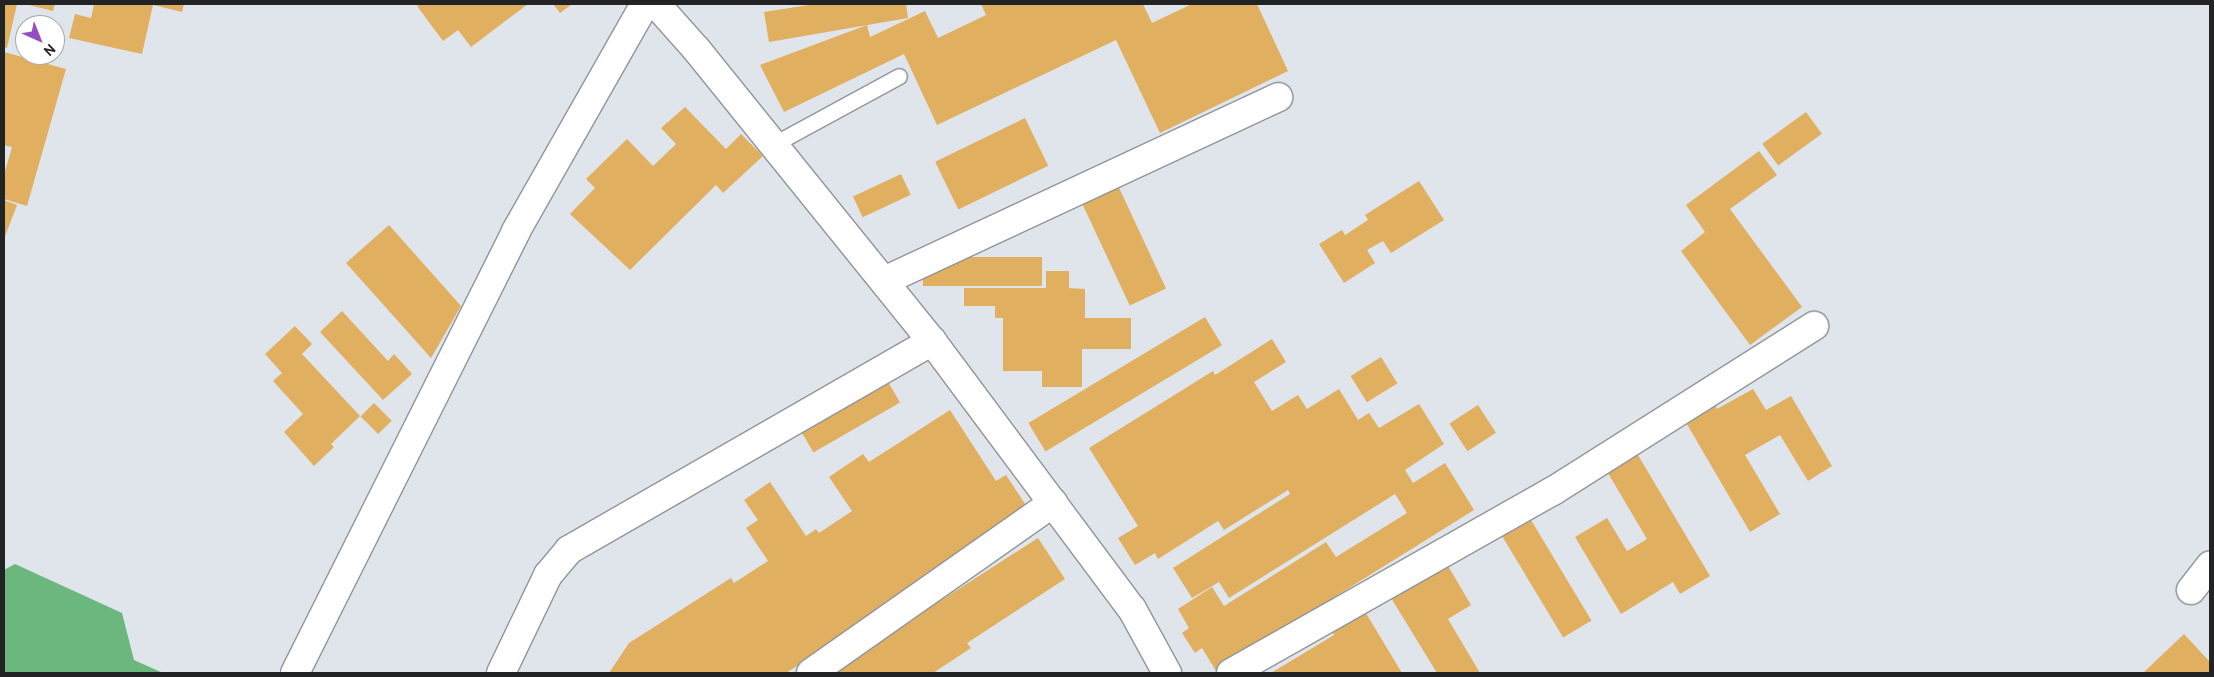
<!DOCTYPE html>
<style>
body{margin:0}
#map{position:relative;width:2214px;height:677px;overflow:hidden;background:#dfe5eb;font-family:Cabin,sans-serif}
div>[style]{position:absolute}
.forest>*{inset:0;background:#6bb77e}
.building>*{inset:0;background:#e1af60;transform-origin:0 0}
.roads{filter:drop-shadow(1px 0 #90959a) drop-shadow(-1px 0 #90959a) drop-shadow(0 1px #90959a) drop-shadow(0 -1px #90959a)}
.lane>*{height:15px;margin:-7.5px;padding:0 7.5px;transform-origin:7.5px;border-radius:7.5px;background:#fff}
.street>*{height:28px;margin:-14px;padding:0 14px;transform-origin:14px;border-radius:14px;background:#fff}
span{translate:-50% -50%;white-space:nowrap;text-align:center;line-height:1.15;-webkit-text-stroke:4px #fff;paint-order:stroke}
.frame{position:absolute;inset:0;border:5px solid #212325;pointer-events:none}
.north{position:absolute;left:15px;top:15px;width:50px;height:50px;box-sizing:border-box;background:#fff;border:1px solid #a6a7a8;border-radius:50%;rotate:136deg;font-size:14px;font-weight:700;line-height:20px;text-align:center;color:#212325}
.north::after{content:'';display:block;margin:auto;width:18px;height:22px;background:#974ec1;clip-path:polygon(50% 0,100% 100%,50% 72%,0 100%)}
</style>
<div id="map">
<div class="forest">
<i style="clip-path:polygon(15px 564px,122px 613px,134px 660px,163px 673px,4px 673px,4px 570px)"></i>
</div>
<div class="building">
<i style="clip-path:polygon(4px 4px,17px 4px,7px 48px,4px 47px)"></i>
<i style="clip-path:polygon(25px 4px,55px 4px,53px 11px)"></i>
<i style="clip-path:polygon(94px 4px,184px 4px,182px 12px,153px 5px,142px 54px,69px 38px,75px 14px,91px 18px)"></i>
<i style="clip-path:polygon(420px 4px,528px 4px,471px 47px,458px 30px,443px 41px,417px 6px)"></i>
<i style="clip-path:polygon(553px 4px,572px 4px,560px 13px)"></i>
<i style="clip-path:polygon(815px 4px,906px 4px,908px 18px,769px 42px,764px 12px)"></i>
<i style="clip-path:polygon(981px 4px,1143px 4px,1152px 23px,1192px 4px,1257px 4px,1288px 71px,1160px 133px,1116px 40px,937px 125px,904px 54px,784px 112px,760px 65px,867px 25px,870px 37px,925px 11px,938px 38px,986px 15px)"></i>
<i style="clip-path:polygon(4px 52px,66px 69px,27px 206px,4px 199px,4px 175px,12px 147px,4px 145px)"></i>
<i style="clip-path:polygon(685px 107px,726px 149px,741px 134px,763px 156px,723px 193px,716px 185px,630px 270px,570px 214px,595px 188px,586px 179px,627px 139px,653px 166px,676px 144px,661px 128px)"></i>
<i style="left:1806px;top:112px;width:27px;height:54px;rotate:54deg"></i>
<i style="left:1025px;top:118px;width:53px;height:100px;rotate:64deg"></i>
<i style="clip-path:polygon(1759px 151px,1777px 175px,1730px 209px,1802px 307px,1750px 345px,1681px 251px,1705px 232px,1686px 205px)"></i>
<i style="left:901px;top:174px;width:23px;height:53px;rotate:65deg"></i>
<i style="left:1114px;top:177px;width:123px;height:40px;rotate:65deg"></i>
<i style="clip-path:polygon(1419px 181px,1444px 220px,1391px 253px,1383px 241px,1367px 250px,1375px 263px,1344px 283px,1319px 244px,1342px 230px,1345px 235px,1368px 220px,1365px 215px)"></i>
<i style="clip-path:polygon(4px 200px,17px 205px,4px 239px)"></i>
<i style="clip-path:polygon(389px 225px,461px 306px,431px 358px,346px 263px)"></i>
<i style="clip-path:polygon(937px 257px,1042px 257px,1042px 286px,923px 286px,923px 265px)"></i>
<i style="clip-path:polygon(1046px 271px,1069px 271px,1069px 288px,1085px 289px,1085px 318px,1131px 318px,1131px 349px,1082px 349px,1082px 387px,1042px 387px,1042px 371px,1003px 371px,1003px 318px,995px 318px,995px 306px,964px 306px,964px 288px,1046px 288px)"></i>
<i style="clip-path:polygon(342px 311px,388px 361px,394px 354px,412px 374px,383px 400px,320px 332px)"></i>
<i style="left:1205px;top:317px;width:33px;height:206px;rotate:59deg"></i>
<i style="clip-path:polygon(295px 326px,312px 344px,302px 354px,360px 416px,331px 444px,334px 447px,314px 466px,284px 432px,303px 414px,273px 381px,282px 373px,265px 354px)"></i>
<i style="clip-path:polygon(1272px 339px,1286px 362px,1254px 382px,1272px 411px,1298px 395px,1307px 409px,1339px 389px,1358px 420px,1369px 413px,1379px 428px,1419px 404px,1444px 444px,1405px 470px,1413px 483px,1445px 463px,1474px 510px,1216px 671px,1202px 648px,1195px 653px,1182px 633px,1189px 628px,1178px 609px,1212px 587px,1224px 606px,1326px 542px,1336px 557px,1407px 513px,1395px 494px,1229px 598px,1219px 582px,1192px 598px,1173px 568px,1290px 494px,1288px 490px,1224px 530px,1218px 521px,1158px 559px,1155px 553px,1135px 565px,1118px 538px,1138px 526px,1089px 448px,1213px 371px,1215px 375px)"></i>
<i style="left:1381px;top:357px;width:31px;height:36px;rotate:58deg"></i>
<i style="left:883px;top:373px;width:34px;height:100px;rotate:60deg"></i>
<i style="clip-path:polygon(1753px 389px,1766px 410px,1791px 396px,1832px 466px,1808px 481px,1780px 435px,1745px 455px,1780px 514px,1750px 532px,1681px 414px,1710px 397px,1717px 409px)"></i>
<i style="left:374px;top:403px;width:25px;height:19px;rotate:45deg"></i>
<i style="left:1478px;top:405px;width:33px;height:34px;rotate:57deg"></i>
<i style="clip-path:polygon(950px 410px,996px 481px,1006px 475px,1031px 513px,786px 673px,609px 673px,629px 643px,731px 578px,734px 583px,768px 561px,746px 528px,758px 520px,744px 500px,770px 482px,806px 536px,816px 529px,819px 533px,852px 511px,829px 477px,863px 454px,869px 462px)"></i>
<i style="clip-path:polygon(1632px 445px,1710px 576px,1680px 594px,1673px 582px,1621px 614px,1575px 537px,1607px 518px,1627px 551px,1647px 539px,1602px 463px)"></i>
<i style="left:1525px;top:510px;width:129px;height:33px;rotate:59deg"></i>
<i style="clip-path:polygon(1038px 538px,1065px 579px,967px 643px,971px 648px,933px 673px,817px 673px,936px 595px,940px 601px)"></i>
<i style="clip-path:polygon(1444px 559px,1471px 605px,1448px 619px,1480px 673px,1437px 673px,1388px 593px)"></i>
<i style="clip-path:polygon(1361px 605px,1402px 673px,1271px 673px,1334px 635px,1328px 625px)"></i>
<i style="clip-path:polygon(2184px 634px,2210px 662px,2210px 673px,2143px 673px)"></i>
</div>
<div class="roads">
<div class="lane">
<i style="left:774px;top:144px;width:142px;rotate:-28.5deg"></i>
</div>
<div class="street">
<i style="left:656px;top:4px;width:62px;rotate:48.3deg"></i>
<i style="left:697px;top:50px;width:374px;rotate:51.1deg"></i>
<i style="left:932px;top:341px;width:334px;rotate:53.3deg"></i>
<i style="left:1132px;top:609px;width:73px;rotate:61.3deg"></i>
<i style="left:884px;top:281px;width:435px;rotate:-25deg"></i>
<i style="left:2191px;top:590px;width:31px;rotate:-52deg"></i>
<i style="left:295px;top:673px;width:494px;rotate:-63.4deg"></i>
<i style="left:516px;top:231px;width:261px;rotate:-60.4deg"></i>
<i style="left:501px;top:673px;width:109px;rotate:-64.4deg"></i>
<i style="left:548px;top:575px;width:33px;rotate:-50deg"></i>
<i style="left:569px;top:550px;width:419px;rotate:-29.9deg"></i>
<i style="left:811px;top:673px;width:296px;rotate:-35.1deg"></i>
<i style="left:1231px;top:673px;width:370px;rotate:-29.5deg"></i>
<i style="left:1553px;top:491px;width:309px;rotate:-32.3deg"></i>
</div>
</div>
<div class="frame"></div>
<div class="north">N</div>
</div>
